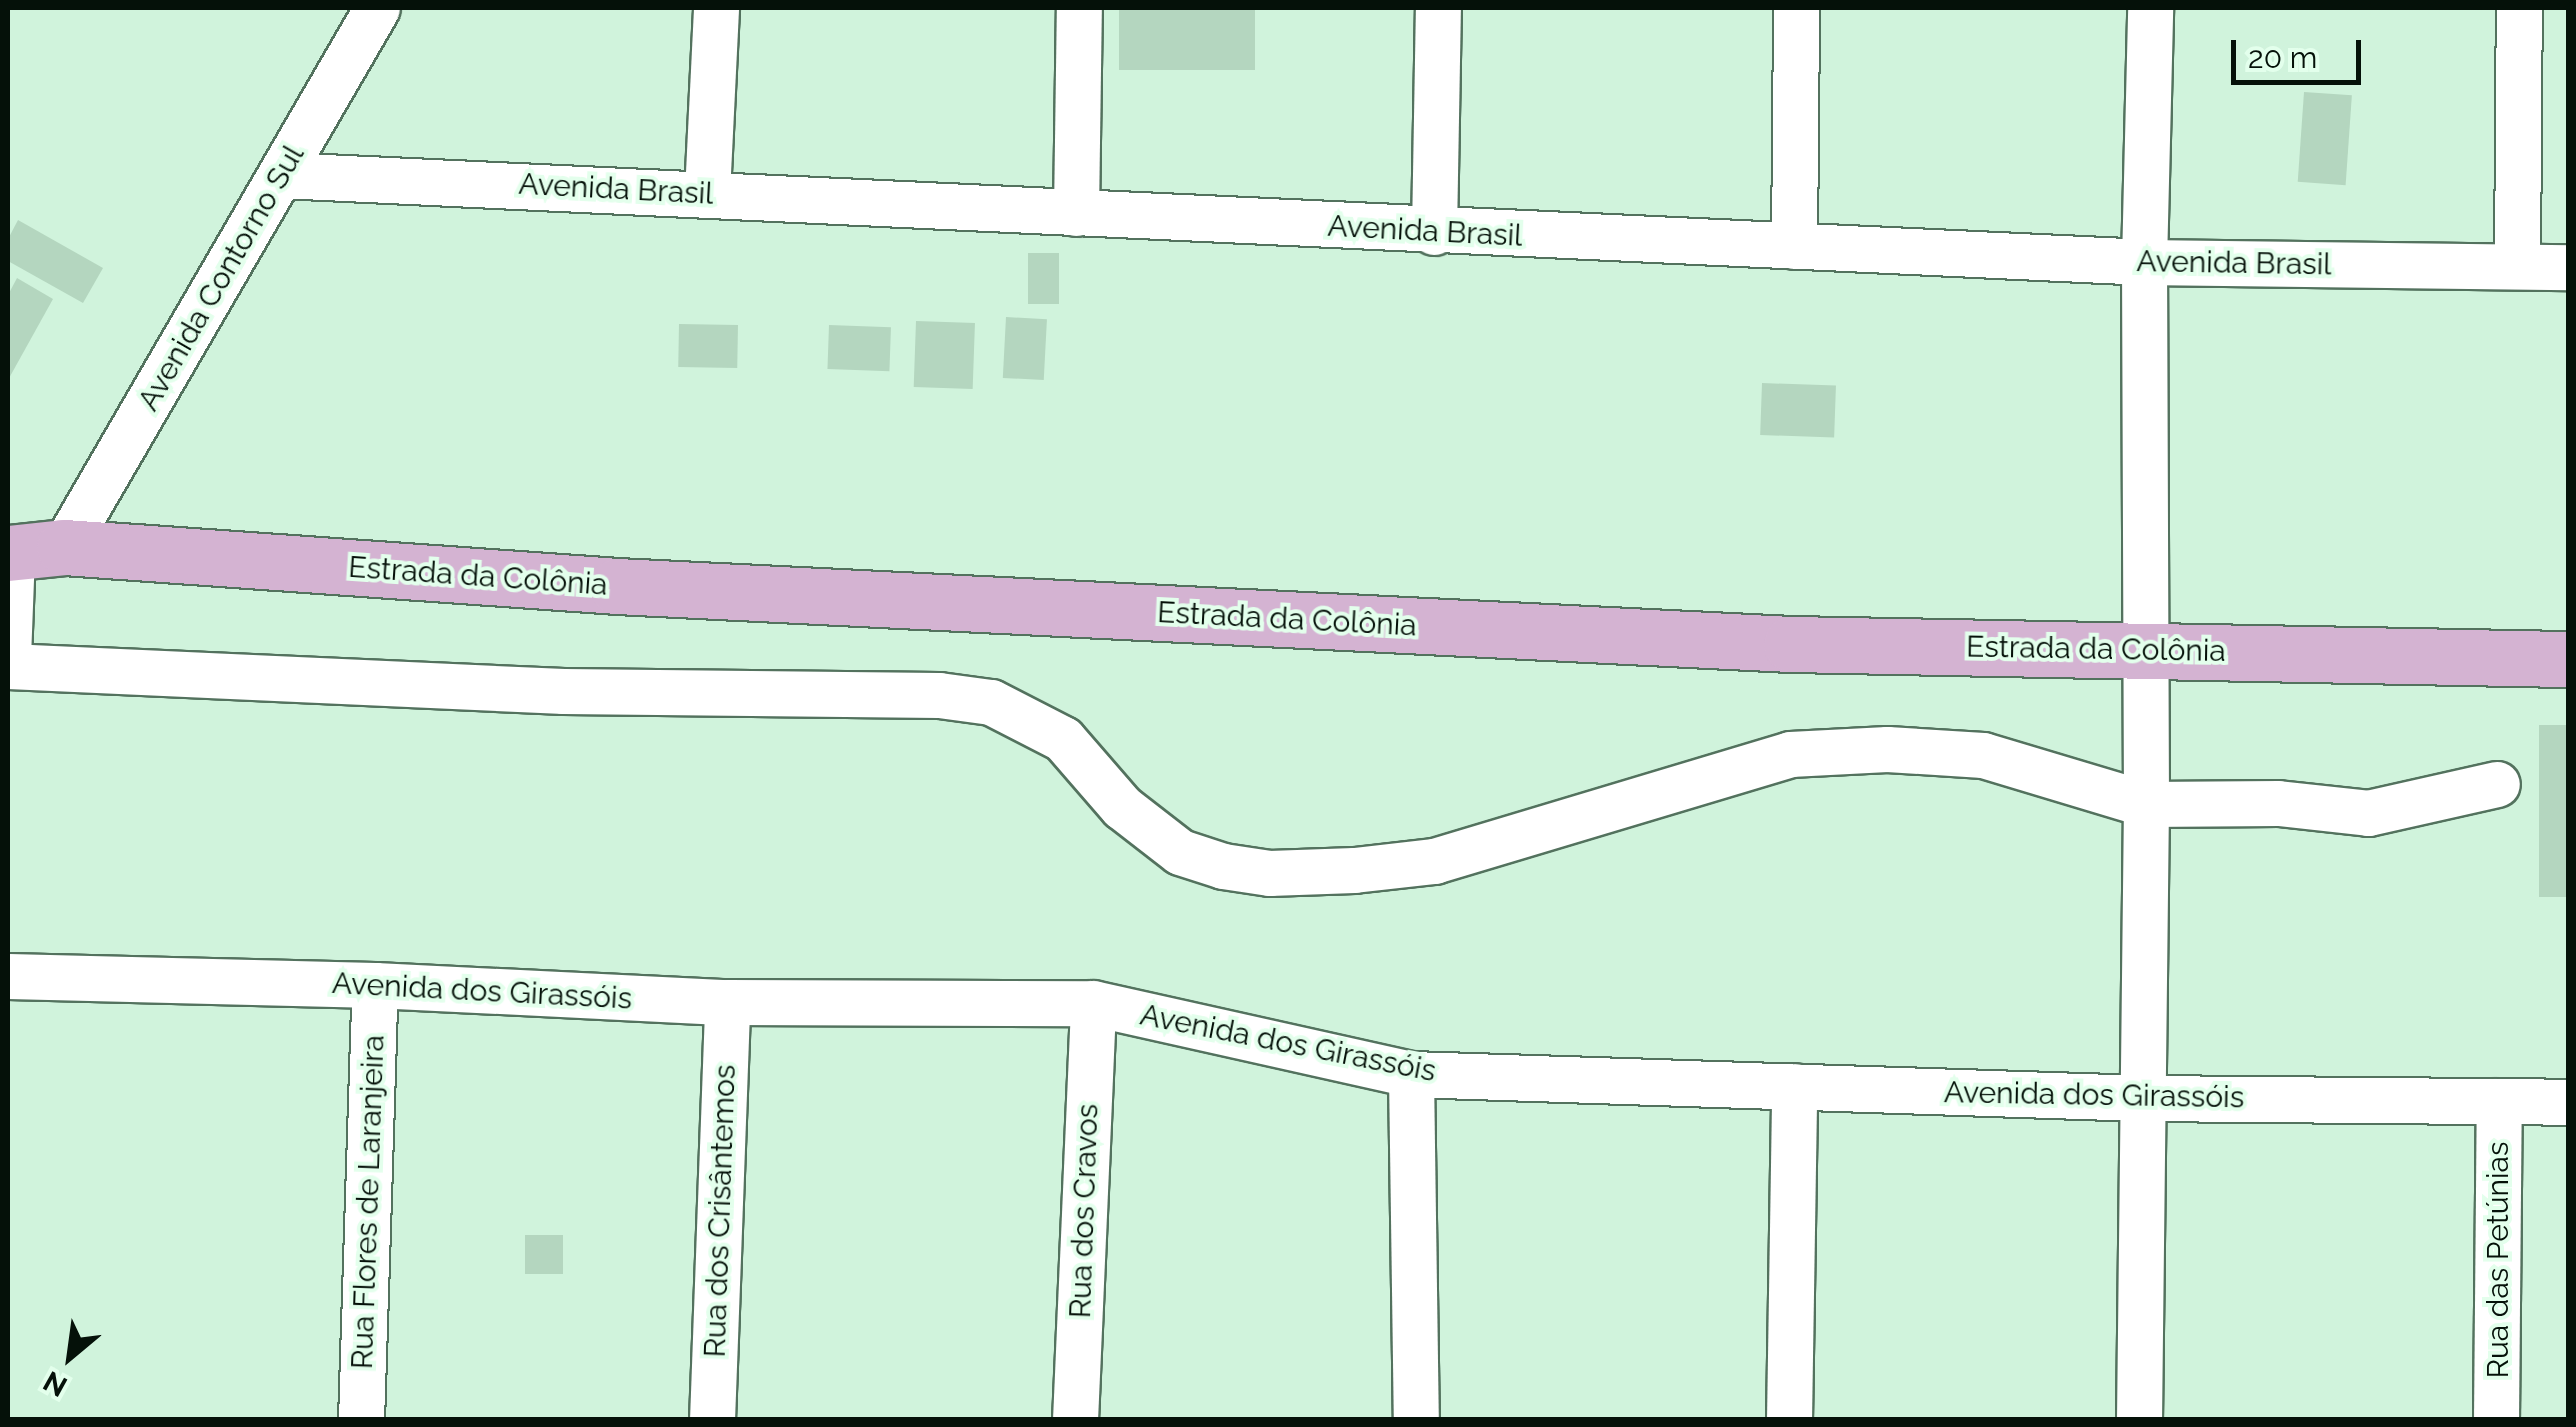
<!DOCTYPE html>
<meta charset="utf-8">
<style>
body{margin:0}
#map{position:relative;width:2576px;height:1427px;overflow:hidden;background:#d0f3dc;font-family:Raleway,sans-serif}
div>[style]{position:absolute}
.building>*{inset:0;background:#b4d6bf;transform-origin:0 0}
.roads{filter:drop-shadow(2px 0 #53725e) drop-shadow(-2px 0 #53725e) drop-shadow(0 2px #53725e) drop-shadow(0 -2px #53725e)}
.minor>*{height:45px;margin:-22.5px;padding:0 22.5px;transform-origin:22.5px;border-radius:22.5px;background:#fff}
.major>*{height:55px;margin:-27.5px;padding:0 27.5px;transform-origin:27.5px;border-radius:27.5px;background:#d4b3d2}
span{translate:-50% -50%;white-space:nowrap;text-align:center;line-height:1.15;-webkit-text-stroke:8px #e3ffec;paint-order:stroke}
.street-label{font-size:30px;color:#051109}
.frame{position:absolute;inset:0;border:10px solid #051109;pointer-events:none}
.north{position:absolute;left:20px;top:1307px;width:100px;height:100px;-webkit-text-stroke:8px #e3ffec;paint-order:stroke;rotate:209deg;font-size:28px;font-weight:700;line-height:40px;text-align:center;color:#051109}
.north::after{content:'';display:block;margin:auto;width:35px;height:45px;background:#051109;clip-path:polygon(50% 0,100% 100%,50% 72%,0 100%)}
.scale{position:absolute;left:2231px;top:40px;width:130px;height:45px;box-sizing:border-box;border:5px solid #051109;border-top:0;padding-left:12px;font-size:30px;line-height:35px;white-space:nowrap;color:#051109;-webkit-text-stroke:8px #e3ffec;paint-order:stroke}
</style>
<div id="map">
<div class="building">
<i style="left:1119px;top:8px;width:136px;height:62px"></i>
<i style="left:2304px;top:92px;width:48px;height:90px;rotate:4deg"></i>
<i style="clip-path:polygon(18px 220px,103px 268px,83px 303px,8px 261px,8px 239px)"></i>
<i style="left:1028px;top:253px;width:31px;height:51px"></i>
<i style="clip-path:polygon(17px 278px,53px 299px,8px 380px,8px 295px)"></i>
<i style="left:1006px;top:317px;width:41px;height:61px;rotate:3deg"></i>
<i style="left:916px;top:321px;width:59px;height:66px;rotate:2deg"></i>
<i style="left:679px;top:324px;width:59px;height:43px;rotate:1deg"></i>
<i style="left:829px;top:325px;width:62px;height:44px;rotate:2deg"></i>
<i style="left:1762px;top:383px;width:74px;height:52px;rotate:2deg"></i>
<i style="left:2539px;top:725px;width:29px;height:172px"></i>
<i style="left:525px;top:1235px;width:38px;height:39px"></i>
</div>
<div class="roads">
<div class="minor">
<i style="left:281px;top:175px;width:1865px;rotate:2.67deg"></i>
<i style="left:2144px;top:262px;width:424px;rotate:0.7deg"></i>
<i style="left:707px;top:193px;width:185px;rotate:-87.2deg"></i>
<i style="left:1076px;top:213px;width:205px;rotate:-89.2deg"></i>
<i style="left:1434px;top:232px;width:224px;rotate:-89deg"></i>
<i style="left:1794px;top:246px;width:238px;rotate:-89.5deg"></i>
<i style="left:2517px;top:266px;width:258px;rotate:-89.6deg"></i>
<i style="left:64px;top:547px;width:623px;rotate:-59.86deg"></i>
<i style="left:8px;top:657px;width:104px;rotate:-87.8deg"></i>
<i style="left:8px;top:666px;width:556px;rotate:2.58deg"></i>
<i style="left:563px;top:691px;width:376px;rotate:0.6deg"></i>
<i style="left:939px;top:695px;width:52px;rotate:7.7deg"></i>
<i style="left:991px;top:702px;width:81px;rotate:27.2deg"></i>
<i style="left:1063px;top:739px;width:90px;rotate:49.1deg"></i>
<i style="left:1122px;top:807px;width:73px;rotate:37.8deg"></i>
<i style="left:1180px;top:852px;width:45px;rotate:18deg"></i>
<i style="left:1223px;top:866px;width:47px;rotate:8.7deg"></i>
<i style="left:1269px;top:873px;width:85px;rotate:-2deg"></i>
<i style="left:1354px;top:870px;width:81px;rotate:-6.4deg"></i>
<i style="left:1434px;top:861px;width:372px;rotate:-16.7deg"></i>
<i style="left:1790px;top:754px;width:97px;rotate:-3deg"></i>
<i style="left:1887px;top:749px;width:96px;rotate:3.6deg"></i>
<i style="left:1983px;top:755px;width:170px;rotate:16.7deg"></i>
<i style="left:2146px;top:804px;width:132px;rotate:-0.4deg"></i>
<i style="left:2278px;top:803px;width:91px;rotate:6.3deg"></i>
<i style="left:2368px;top:813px;width:132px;rotate:-12.7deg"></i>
<i style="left:8px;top:976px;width:367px;rotate:1.4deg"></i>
<i style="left:375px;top:985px;width:352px;rotate:2.8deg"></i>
<i style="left:727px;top:1002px;width:366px;rotate:0.2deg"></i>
<i style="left:1093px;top:1003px;width:326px;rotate:12.6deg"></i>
<i style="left:1411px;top:1074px;width:730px;rotate:1.88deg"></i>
<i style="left:2141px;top:1098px;width:427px;rotate:0.5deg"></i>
<i style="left:1411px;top:1074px;width:346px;rotate:89.2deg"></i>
<i style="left:361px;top:1420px;width:435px;rotate:-88.2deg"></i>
<i style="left:712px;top:1420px;width:418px;rotate:-87.9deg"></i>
<i style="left:1075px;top:1420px;width:417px;rotate:-87.5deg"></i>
<i style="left:1789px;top:1420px;width:334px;rotate:-89.1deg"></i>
<i style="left:2139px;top:1420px;width:616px;rotate:-89.35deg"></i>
<i style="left:2146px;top:804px;width:542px;rotate:-90.21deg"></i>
<i style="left:2144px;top:262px;width:254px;rotate:-88.6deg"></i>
<i style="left:2496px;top:1420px;width:319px;rotate:-89.5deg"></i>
</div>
<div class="major">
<i style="left:8px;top:553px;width:56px;rotate:-6.1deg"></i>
<i style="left:64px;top:547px;width:554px;rotate:4.03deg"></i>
<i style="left:617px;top:586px;width:1175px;rotate:2.83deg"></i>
<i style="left:1791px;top:644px;width:777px;rotate:1.11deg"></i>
</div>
</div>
<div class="street-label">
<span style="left:616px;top:189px;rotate:3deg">Avenida Brasil</span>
<span style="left:1425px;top:231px;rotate:3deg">Avenida Brasil</span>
<span style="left:2234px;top:263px;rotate:1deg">Avenida Brasil</span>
<span style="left:221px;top:278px;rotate:-60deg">Avenida Contorno Sul</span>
<span style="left:478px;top:576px;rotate:4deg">Estrada da Colônia</span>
<span style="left:1287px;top:619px;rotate:3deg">Estrada da Colônia</span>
<span style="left:2096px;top:649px;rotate:1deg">Estrada da Colônia</span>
<span style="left:482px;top:991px;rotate:3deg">Avenida dos Girassóis</span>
<span style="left:1288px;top:1043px;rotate:11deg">Avenida dos Girassóis</span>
<span style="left:2094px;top:1095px;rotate:1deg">Avenida dos Girassóis</span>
<span style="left:368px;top:1202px;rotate:-88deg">Rua Flores de Laranjeira</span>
<span style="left:720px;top:1211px;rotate:-88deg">Rua dos Crisântemos</span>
<span style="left:1084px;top:1211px;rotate:-88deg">Rua dos Cravos</span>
<span style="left:2498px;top:1260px;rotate:-90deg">Rua das Petúnias</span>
</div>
<div class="frame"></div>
<div class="north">N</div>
<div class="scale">20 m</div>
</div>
